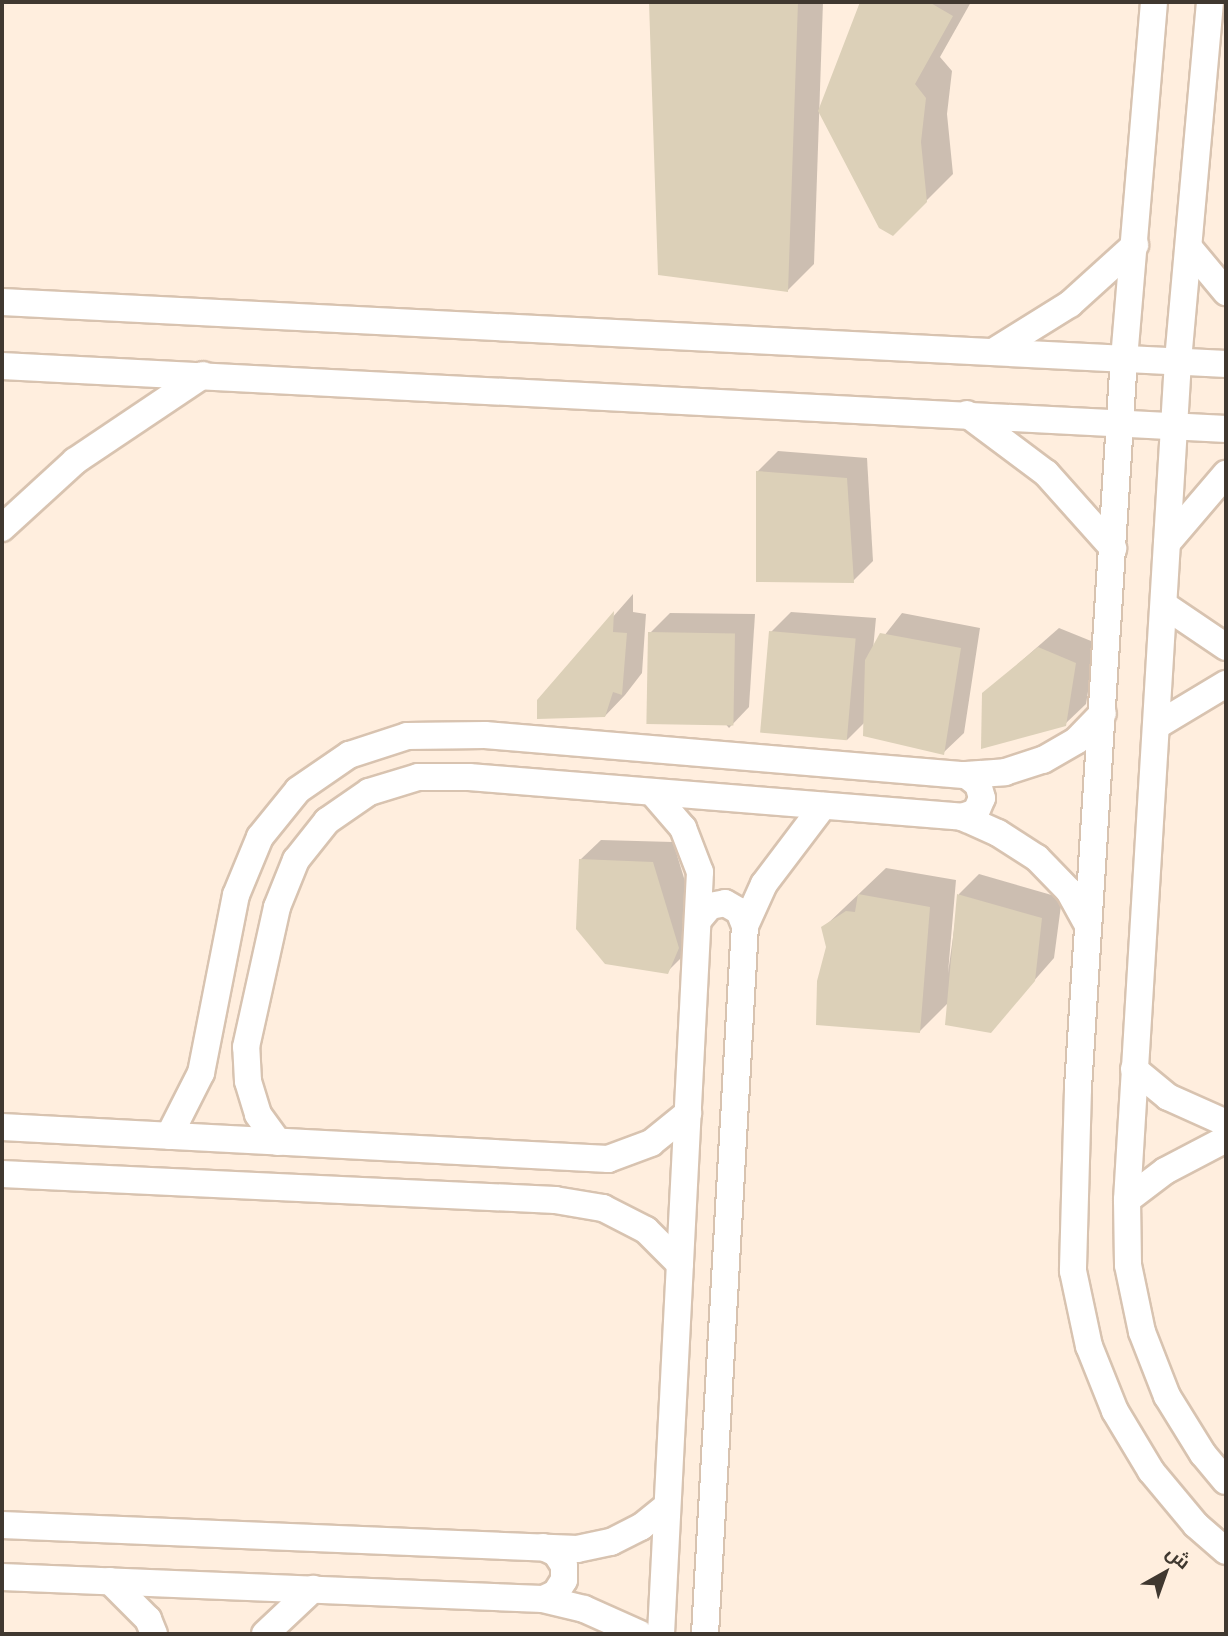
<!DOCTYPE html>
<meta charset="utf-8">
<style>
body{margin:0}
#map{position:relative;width:1228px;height:1636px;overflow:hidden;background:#ffeede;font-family:Mulish,Cairo,sans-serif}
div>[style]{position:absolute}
.shadow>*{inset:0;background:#0003}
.building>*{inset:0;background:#dcd0b8;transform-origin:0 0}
.roads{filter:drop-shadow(2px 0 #d8c3b0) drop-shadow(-2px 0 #d8c3b0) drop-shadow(0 2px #d8c3b0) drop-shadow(0 -2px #d8c3b0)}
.street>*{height:26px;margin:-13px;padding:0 13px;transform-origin:13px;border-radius:13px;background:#fff}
span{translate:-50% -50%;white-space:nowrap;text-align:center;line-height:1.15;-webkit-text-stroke:5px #ffeede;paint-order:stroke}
.frame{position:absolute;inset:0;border:4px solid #403830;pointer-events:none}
.north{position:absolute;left:1130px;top:1538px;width:70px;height:70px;-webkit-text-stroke:5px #ffeede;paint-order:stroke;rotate:40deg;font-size:19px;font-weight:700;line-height:28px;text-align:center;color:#403830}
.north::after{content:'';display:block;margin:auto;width:24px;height:32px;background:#403830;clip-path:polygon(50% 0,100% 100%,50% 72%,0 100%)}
</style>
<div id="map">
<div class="shadow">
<i style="clip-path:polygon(650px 2px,823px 2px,814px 264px,788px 290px,659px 274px)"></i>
<i style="clip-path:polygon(862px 2px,971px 2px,940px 57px,952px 71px,947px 114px,953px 174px,893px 234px,820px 110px)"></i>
<i style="clip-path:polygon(778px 451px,867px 458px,873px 561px,853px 581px,757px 472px)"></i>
<i style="clip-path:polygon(633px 594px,633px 612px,646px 614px,642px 673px,625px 695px,605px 716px,539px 701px)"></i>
<i style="clip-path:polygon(791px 612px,876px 618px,873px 650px,902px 613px,980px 628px,964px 733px,943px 753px,865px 722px,847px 740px,771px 632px)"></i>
<i style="clip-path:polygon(670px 613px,755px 614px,749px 707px,729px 728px,650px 633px)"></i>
<i style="clip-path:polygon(1059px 628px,1096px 643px,1086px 704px,1065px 724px,984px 694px)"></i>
<i style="clip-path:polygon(601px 840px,673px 842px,699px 927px,688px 951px,667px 972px,580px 860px)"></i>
<i style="clip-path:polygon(886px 868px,956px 880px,948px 973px,959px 894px,979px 874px,1062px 898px,1054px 958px,990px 1031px,949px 1002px,919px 1032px,828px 947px,823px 928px)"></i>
</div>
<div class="building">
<i style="clip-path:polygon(649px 2px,798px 2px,788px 292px,658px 275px)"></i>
<i style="clip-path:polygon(860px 2px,929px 2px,953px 16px,915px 84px,926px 98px,921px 142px,927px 202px,893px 236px,879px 228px,818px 111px)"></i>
<i style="clip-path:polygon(756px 471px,847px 478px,854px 583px,756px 582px)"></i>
<i style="clip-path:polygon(614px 611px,613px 632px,627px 633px,622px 695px,613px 692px,605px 717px,537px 719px,537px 700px)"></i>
<i style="left:769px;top:631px;width:87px;height:102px;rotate:5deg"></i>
<i style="left:648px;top:632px;width:87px;height:92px;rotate:1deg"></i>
<i style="clip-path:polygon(880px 633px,961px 648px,944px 755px,863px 736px,865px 660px)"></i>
<i style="clip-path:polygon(1038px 647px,1076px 663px,1066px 726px,981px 749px,982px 693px)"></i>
<i style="clip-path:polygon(579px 859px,653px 862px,679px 948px,668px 974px,605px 964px,576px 929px)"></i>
<i style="clip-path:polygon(858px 894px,930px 907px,920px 1033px,816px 1025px,817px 981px,826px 947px,821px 927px,846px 911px,855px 912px)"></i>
<i style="clip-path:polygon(957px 894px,1042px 918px,1035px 981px,991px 1033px,945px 1025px)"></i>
</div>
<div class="roads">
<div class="street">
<i style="left:1154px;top:2px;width:356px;rotate:94.8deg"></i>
<i style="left:1124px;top:357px;width:733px;rotate:93.6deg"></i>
<i style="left:1078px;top:1089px;width:182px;rotate:91.6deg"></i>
<i style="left:1073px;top:1271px;width:77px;rotate:78deg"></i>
<i style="left:1089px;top:1346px;width:70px;rotate:68.2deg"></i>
<i style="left:1115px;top:1411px;width:70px;rotate:59deg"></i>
<i style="left:1151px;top:1471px;width:70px;rotate:50.2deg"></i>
<i style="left:1196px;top:1525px;width:40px;rotate:41deg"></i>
<i style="left:1210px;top:2px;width:360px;rotate:95.1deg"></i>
<i style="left:1178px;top:361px;width:841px;rotate:93.48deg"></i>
<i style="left:1127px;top:1200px;width:65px;rotate:89.1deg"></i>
<i style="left:1128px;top:1265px;width:68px;rotate:78.2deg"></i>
<i style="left:1142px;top:1332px;width:69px;rotate:68.7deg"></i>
<i style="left:1167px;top:1396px;width:68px;rotate:58.2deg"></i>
<i style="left:1203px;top:1454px;width:35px;rotate:50deg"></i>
<i style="left:1191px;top:250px;width:55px;rotate:50.2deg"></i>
<i style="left:2px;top:302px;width:1226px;rotate:2.9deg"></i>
<i style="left:996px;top:350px;width:87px;rotate:-31.9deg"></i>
<i style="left:1070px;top:304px;width:88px;rotate:-42.2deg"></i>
<i style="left:2px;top:366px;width:1226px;rotate:2.95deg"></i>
<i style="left:967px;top:414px;width:99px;rotate:36.8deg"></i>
<i style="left:1046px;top:473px;width:101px;rotate:48.2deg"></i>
<i style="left:2px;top:528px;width:99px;rotate:-42.5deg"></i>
<i style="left:75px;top:461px;width:154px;rotate:-33.9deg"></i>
<i style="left:1167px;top:543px;width:91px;rotate:-49.5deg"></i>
<i style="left:1164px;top:605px;width:75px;rotate:34.1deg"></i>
<i style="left:1156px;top:726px;width:82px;rotate:-31deg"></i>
<i style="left:652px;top:792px;width:48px;rotate:49.3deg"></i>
<i style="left:683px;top:828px;width:47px;rotate:68.9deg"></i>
<i style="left:700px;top:872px;width:763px;rotate:92.93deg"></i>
<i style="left:962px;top:817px;width:15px;rotate:-20deg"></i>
<i style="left:976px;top:812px;width:15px;rotate:-67deg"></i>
<i style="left:982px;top:798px;width:15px;rotate:-106deg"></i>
<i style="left:978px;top:784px;width:15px;rotate:-143deg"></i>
<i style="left:700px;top:918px;width:16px;rotate:-50deg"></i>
<i style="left:710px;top:906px;width:15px;rotate:-11deg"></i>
<i style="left:725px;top:903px;width:16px;rotate:30deg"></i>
<i style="left:739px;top:911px;width:16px;rotate:68deg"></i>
<i style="left:1134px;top:1069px;width:44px;rotate:39.5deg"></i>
<i style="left:1168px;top:1097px;width:64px;rotate:24.1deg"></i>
<i style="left:2px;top:1127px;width:607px;rotate:3.02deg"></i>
<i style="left:608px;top:1159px;width:46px;rotate:-20.4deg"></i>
<i style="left:651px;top:1143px;width:48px;rotate:-39deg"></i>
<i style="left:169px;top:1136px;width:71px;rotate:-63.1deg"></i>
<i style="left:201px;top:1073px;width:181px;rotate:-78.9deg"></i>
<i style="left:236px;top:895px;width:63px;rotate:-67.5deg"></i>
<i style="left:260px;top:837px;width:60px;rotate:-51deg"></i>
<i style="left:298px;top:790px;width:62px;rotate:-34.5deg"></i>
<i style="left:349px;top:755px;width:61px;rotate:-18.1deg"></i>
<i style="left:407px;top:736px;width:78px;rotate:-0.7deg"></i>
<i style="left:485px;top:735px;width:483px;rotate:4.8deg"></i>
<i style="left:966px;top:775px;width:39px;rotate:-4deg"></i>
<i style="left:1005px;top:772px;width:40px;rotate:-18deg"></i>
<i style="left:1043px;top:760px;width:39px;rotate:-30deg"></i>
<i style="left:1077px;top:740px;width:37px;rotate:-46deg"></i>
<i style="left:278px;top:1142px;width:34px;rotate:-126deg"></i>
<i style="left:258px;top:1114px;width:34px;rotate:-107deg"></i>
<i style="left:248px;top:1081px;width:34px;rotate:-93deg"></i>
<i style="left:246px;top:1047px;width:143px;rotate:-77.5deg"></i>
<i style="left:277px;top:907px;width:51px;rotate:-68deg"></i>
<i style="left:296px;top:860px;width:50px;rotate:-51.5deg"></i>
<i style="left:327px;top:821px;width:51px;rotate:-34.6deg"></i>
<i style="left:369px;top:792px;width:51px;rotate:-17deg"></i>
<i style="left:418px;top:777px;width:51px"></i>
<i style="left:469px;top:777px;width:495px;rotate:4.6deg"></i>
<i style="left:962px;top:817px;width:39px;rotate:24deg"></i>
<i style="left:998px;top:833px;width:46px;rotate:32.7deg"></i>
<i style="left:1037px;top:858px;width:46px;rotate:45.9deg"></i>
<i style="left:1069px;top:891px;width:39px;rotate:61deg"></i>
<i style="left:2px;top:1174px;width:554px;rotate:2.69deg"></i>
<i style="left:555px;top:1200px;width:49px;rotate:9.5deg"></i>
<i style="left:603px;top:1208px;width:48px;rotate:27.1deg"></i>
<i style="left:646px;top:1230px;width:48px;rotate:45deg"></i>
<i style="left:1127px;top:1200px;width:48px;rotate:-37.3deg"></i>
<i style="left:1165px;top:1171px;width:69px;rotate:-27.7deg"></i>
<i style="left:2px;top:1525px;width:576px;rotate:2.39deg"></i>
<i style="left:577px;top:1549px;width:35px;rotate:-12deg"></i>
<i style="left:611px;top:1542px;width:34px;rotate:-27deg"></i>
<i style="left:641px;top:1527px;width:33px;rotate:-39deg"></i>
<i style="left:543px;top:1547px;width:14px;rotate:25deg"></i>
<i style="left:556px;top:1553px;width:15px;rotate:58deg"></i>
<i style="left:564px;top:1566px;width:14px;rotate:90deg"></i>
<i style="left:564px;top:1580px;width:15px;rotate:122deg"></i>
<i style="left:556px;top:1593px;width:14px;rotate:155deg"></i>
<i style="left:2px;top:1577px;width:541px;rotate:2.33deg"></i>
<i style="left:543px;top:1599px;width:42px;rotate:13.7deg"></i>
<i style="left:584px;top:1609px;width:61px;rotate:24.1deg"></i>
<i style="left:110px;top:1581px;width:54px;rotate:45deg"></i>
<i style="left:148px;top:1619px;width:16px;rotate:68deg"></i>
<i style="left:265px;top:1634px;width:66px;rotate:-43.2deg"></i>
<i style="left:705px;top:1634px;width:709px;rotate:-86.77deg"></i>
<i style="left:745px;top:926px;width:46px;rotate:-65.7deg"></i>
<i style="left:764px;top:884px;width:98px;rotate:-52.9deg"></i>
</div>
</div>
<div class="frame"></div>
<div class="north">ش</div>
</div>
